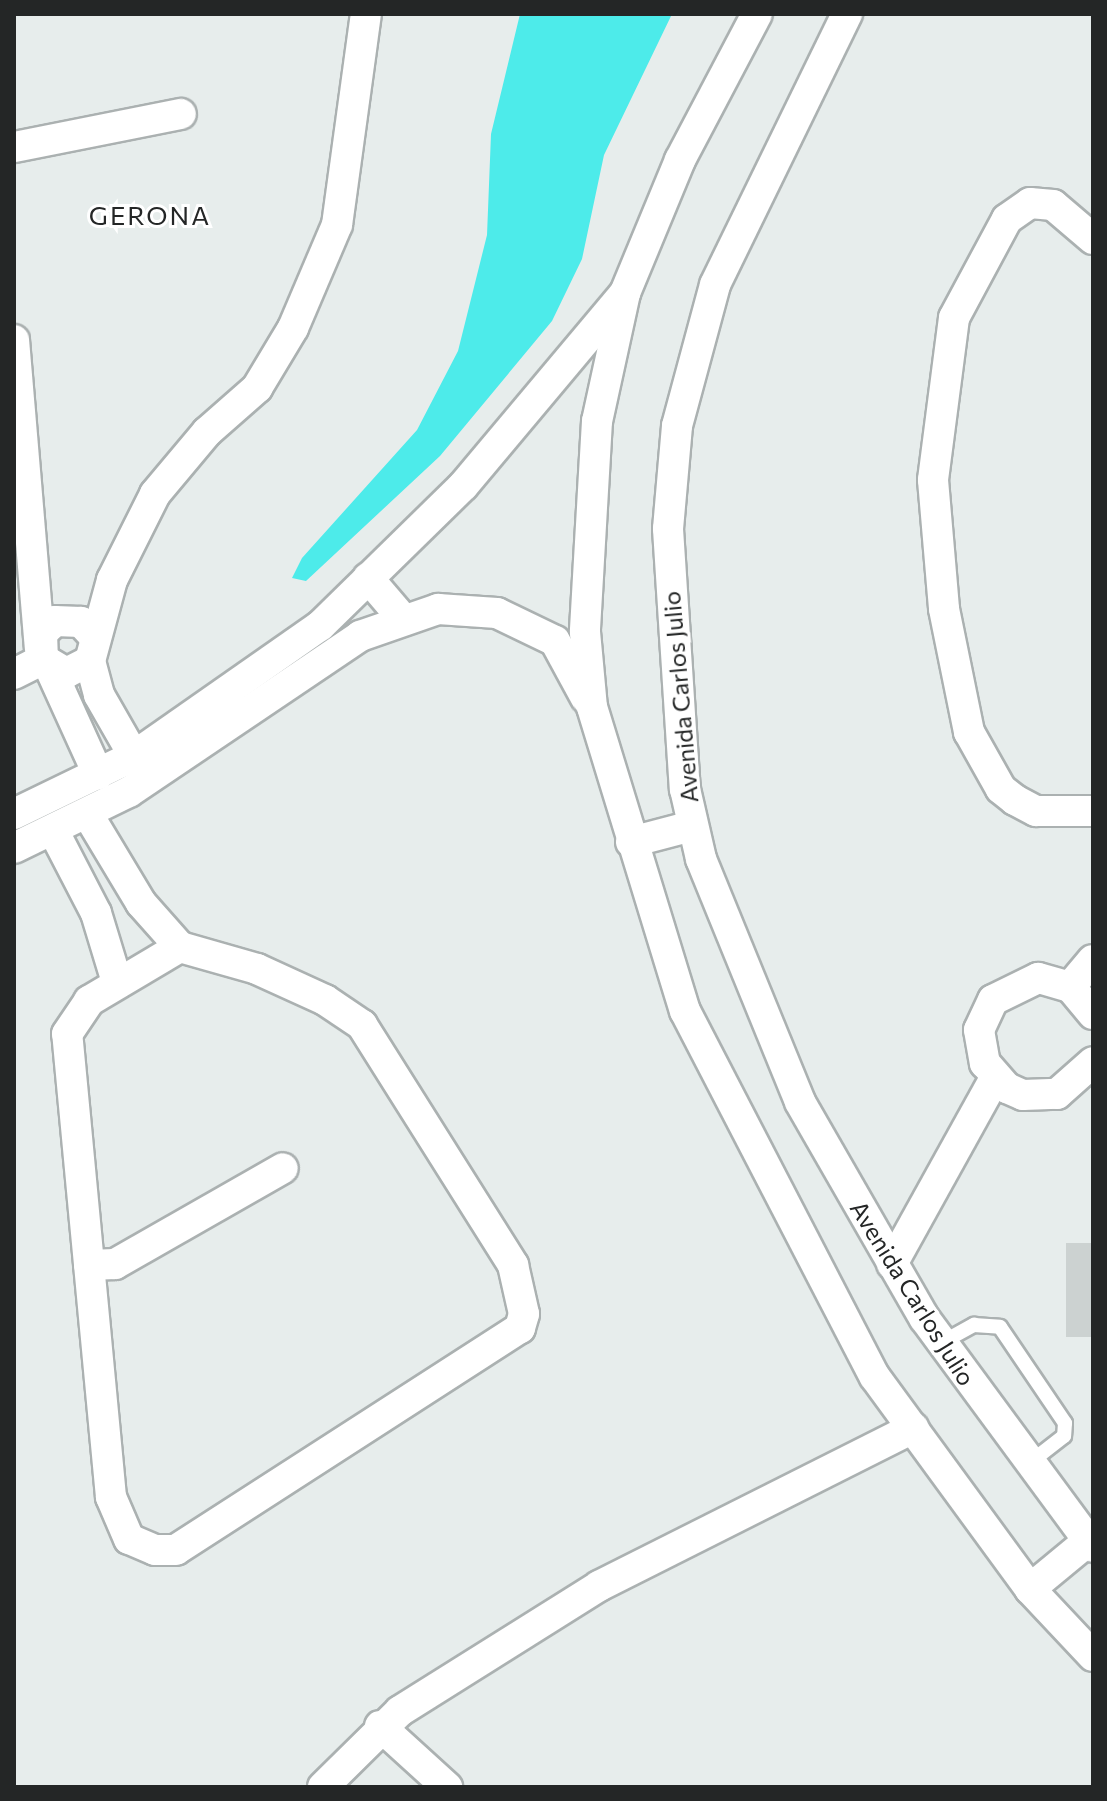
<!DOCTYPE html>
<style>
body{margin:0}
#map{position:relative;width:1107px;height:1801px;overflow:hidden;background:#e7edec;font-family:Commissioner,sans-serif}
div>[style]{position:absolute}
.water>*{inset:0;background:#4debea}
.building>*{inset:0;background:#ccd2d1;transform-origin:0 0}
.roads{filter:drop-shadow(2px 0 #abb1b1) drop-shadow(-2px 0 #abb1b1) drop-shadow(0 2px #abb1b1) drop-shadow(0 -2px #abb1b1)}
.lane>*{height:14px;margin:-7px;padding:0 7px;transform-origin:7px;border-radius:7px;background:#fff}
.street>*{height:30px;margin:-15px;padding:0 15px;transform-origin:15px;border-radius:15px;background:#fff}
span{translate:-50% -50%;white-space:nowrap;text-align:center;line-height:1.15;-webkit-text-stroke:6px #fff;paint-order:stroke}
.street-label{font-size:24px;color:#242626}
.neighbourhood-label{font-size:26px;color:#242626;letter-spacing:2px}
.frame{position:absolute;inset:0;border:16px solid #242626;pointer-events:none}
</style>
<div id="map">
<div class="water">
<i style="clip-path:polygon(520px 14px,672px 14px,604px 155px,582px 259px,552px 321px,440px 456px,306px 581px,292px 578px,302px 558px,417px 430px,458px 351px,487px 235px,491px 134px)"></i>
</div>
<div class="building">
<i style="left:1066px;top:1243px;width:27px;height:94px"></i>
</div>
<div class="roads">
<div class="lane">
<i style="left:941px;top:1343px;width:38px;rotate:-29deg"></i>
<i style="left:974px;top:1325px;width:26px;rotate:4deg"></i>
<i style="left:1000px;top:1327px;width:116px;rotate:55.9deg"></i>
<i style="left:1065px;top:1423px;width:13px;rotate:94deg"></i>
<i style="left:1064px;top:1436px;width:46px;rotate:142.1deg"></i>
</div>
<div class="street">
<i style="left:847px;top:14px;width:301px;rotate:116deg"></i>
<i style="left:715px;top:285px;width:146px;rotate:105.1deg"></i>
<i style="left:677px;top:426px;width:103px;rotate:95deg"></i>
<i style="left:668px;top:529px;width:261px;rotate:86.3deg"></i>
<i style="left:685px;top:789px;width:72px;rotate:77.1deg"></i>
<i style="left:701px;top:859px;width:262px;rotate:67.8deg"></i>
<i style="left:800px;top:1102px;width:250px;rotate:60.1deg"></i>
<i style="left:925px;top:1319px;width:283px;rotate:53.6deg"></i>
<i style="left:14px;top:147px;width:170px;rotate:-11.2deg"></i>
<i style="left:1093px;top:239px;width:52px;rotate:-139.6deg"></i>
<i style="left:1053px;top:205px;width:23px;rotate:-175deg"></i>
<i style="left:1030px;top:203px;width:28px;rotate:145deg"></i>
<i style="left:1007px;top:219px;width:112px;rotate:118.2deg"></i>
<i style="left:954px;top:318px;width:163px;rotate:97.4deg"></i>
<i style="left:933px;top:480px;width:129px;rotate:85.1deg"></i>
<i style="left:944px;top:609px;width:126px;rotate:78.5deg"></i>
<i style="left:969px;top:732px;width:65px;rotate:60.7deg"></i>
<i style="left:1001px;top:789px;width:18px;rotate:38deg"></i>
<i style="left:1015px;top:800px;width:24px;rotate:28deg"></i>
<i style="left:1036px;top:811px;width:57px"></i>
<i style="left:625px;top:293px;width:131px;rotate:102.3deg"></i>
<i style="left:597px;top:421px;width:211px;rotate:93.3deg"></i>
<i style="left:585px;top:632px;width:75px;rotate:84.7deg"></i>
<i style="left:592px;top:707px;width:318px;rotate:73deg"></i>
<i style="left:685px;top:1011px;width:412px;rotate:62.6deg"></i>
<i style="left:875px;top:1377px;width:263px;rotate:53.8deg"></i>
<i style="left:1030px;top:1589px;width:92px;rotate:46.8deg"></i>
<i style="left:14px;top:340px;width:310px;rotate:85.2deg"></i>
<i style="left:368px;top:578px;width:55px;rotate:49.4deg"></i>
<i style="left:93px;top:635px;width:18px;rotate:-133deg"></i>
<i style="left:81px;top:622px;width:26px;rotate:-178deg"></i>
<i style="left:55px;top:621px;width:18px;rotate:137deg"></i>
<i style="left:42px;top:633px;width:26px;rotate:88deg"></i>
<i style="left:43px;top:659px;width:27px;rotate:31deg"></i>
<i style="left:66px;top:673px;width:27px;rotate:-27deg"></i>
<i style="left:90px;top:661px;width:84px;rotate:-74.8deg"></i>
<i style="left:112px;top:580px;width:96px;rotate:-63.4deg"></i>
<i style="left:155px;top:494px;width:81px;rotate:-50deg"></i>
<i style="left:207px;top:432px;width:67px;rotate:-41.3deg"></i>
<i style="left:257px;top:388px;width:70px;rotate:-59deg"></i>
<i style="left:293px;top:328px;width:112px;rotate:-66.9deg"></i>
<i style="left:337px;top:225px;width:213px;rotate:-82.2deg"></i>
<i style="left:90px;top:661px;width:35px;rotate:75deg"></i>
<i style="left:99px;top:695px;width:70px;rotate:60.2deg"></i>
<i style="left:49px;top:666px;width:119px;rotate:65.6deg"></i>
<i style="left:14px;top:674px;width:33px;rotate:-27deg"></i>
<i style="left:87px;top:813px;width:105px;rotate:59deg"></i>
<i style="left:141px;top:903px;width:59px;rotate:48.4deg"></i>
<i style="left:14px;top:814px;width:133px;rotate:-25.8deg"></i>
<i style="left:134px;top:756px;width:227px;rotate:-35deg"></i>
<i style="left:320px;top:626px;width:200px;rotate:-44.4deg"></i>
<i style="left:463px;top:486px;width:252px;rotate:-50deg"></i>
<i style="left:625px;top:293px;width:144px;rotate:-67.5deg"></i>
<i style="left:680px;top:160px;width:165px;rotate:-62.2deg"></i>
<i style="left:53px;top:830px;width:93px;rotate:62.6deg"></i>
<i style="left:96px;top:913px;width:72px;rotate:73.1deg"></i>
<i style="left:631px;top:842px;width:63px;rotate:-14.7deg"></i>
<i style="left:14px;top:848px;width:128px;rotate:-26deg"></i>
<i style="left:129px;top:792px;width:279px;rotate:-34deg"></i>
<i style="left:360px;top:636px;width:83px;rotate:-19.1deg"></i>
<i style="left:438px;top:609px;width:59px;rotate:3.9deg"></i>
<i style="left:497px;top:613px;width:64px;rotate:25.8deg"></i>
<i style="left:555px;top:641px;width:65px;rotate:61.5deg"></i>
<i style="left:180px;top:947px;width:80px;rotate:15.9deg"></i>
<i style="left:257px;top:969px;width:75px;rotate:24.5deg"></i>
<i style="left:325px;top:1000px;width:45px;rotate:34deg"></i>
<i style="left:362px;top:1025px;width:284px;rotate:57.8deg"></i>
<i style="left:513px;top:1265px;width:50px;rotate:77.3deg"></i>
<i style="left:524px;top:1314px;width:15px;rotate:106deg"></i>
<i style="left:520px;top:1328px;width:409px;rotate:147.2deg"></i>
<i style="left:176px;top:1550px;width:21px;rotate:180deg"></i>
<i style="left:155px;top:1550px;width:28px;rotate:-157deg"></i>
<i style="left:129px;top:1539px;width:46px;rotate:-113.2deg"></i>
<i style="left:111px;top:1497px;width:465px;rotate:-95.4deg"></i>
<i style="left:67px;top:1034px;width:40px;rotate:-56deg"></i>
<i style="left:89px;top:1001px;width:106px;rotate:-30.7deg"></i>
<i style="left:1070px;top:987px;width:35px;rotate:-50deg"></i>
<i style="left:1093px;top:1014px;width:35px;rotate:-130deg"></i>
<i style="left:1070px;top:987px;width:33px;rotate:-164deg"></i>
<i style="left:1038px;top:978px;width:50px;rotate:153.9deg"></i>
<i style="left:993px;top:1000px;width:33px;rotate:115deg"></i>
<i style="left:979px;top:1030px;width:34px;rotate:80deg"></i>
<i style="left:985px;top:1063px;width:33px;rotate:49deg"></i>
<i style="left:1007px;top:1088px;width:17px;rotate:24deg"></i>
<i style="left:1023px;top:1095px;width:34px;rotate:-2deg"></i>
<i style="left:1057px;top:1094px;width:48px;rotate:-41.6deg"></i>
<i style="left:892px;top:1264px;width:213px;rotate:-61deg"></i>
<i style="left:89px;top:1265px;width:26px;rotate:-2deg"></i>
<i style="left:115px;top:1264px;width:193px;rotate:-29.7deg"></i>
<i style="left:1030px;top:1589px;width:75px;rotate:-39.6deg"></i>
<i style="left:380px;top:1726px;width:91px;rotate:42.3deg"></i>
<i style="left:323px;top:1787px;width:108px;rotate:-44.6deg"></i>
<i style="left:400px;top:1711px;width:235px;rotate:-32.1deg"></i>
<i style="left:599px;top:1586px;width:352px;rotate:-26.7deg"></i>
</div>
</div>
<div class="street-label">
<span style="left:680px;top:697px;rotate:-95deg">Avenida Carlos Julio</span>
<span style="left:913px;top:1293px;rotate:58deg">Avenida Carlos Julio</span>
</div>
<div class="neighbourhood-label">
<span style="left:150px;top:215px">GERONA</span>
</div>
<div class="frame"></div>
</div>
